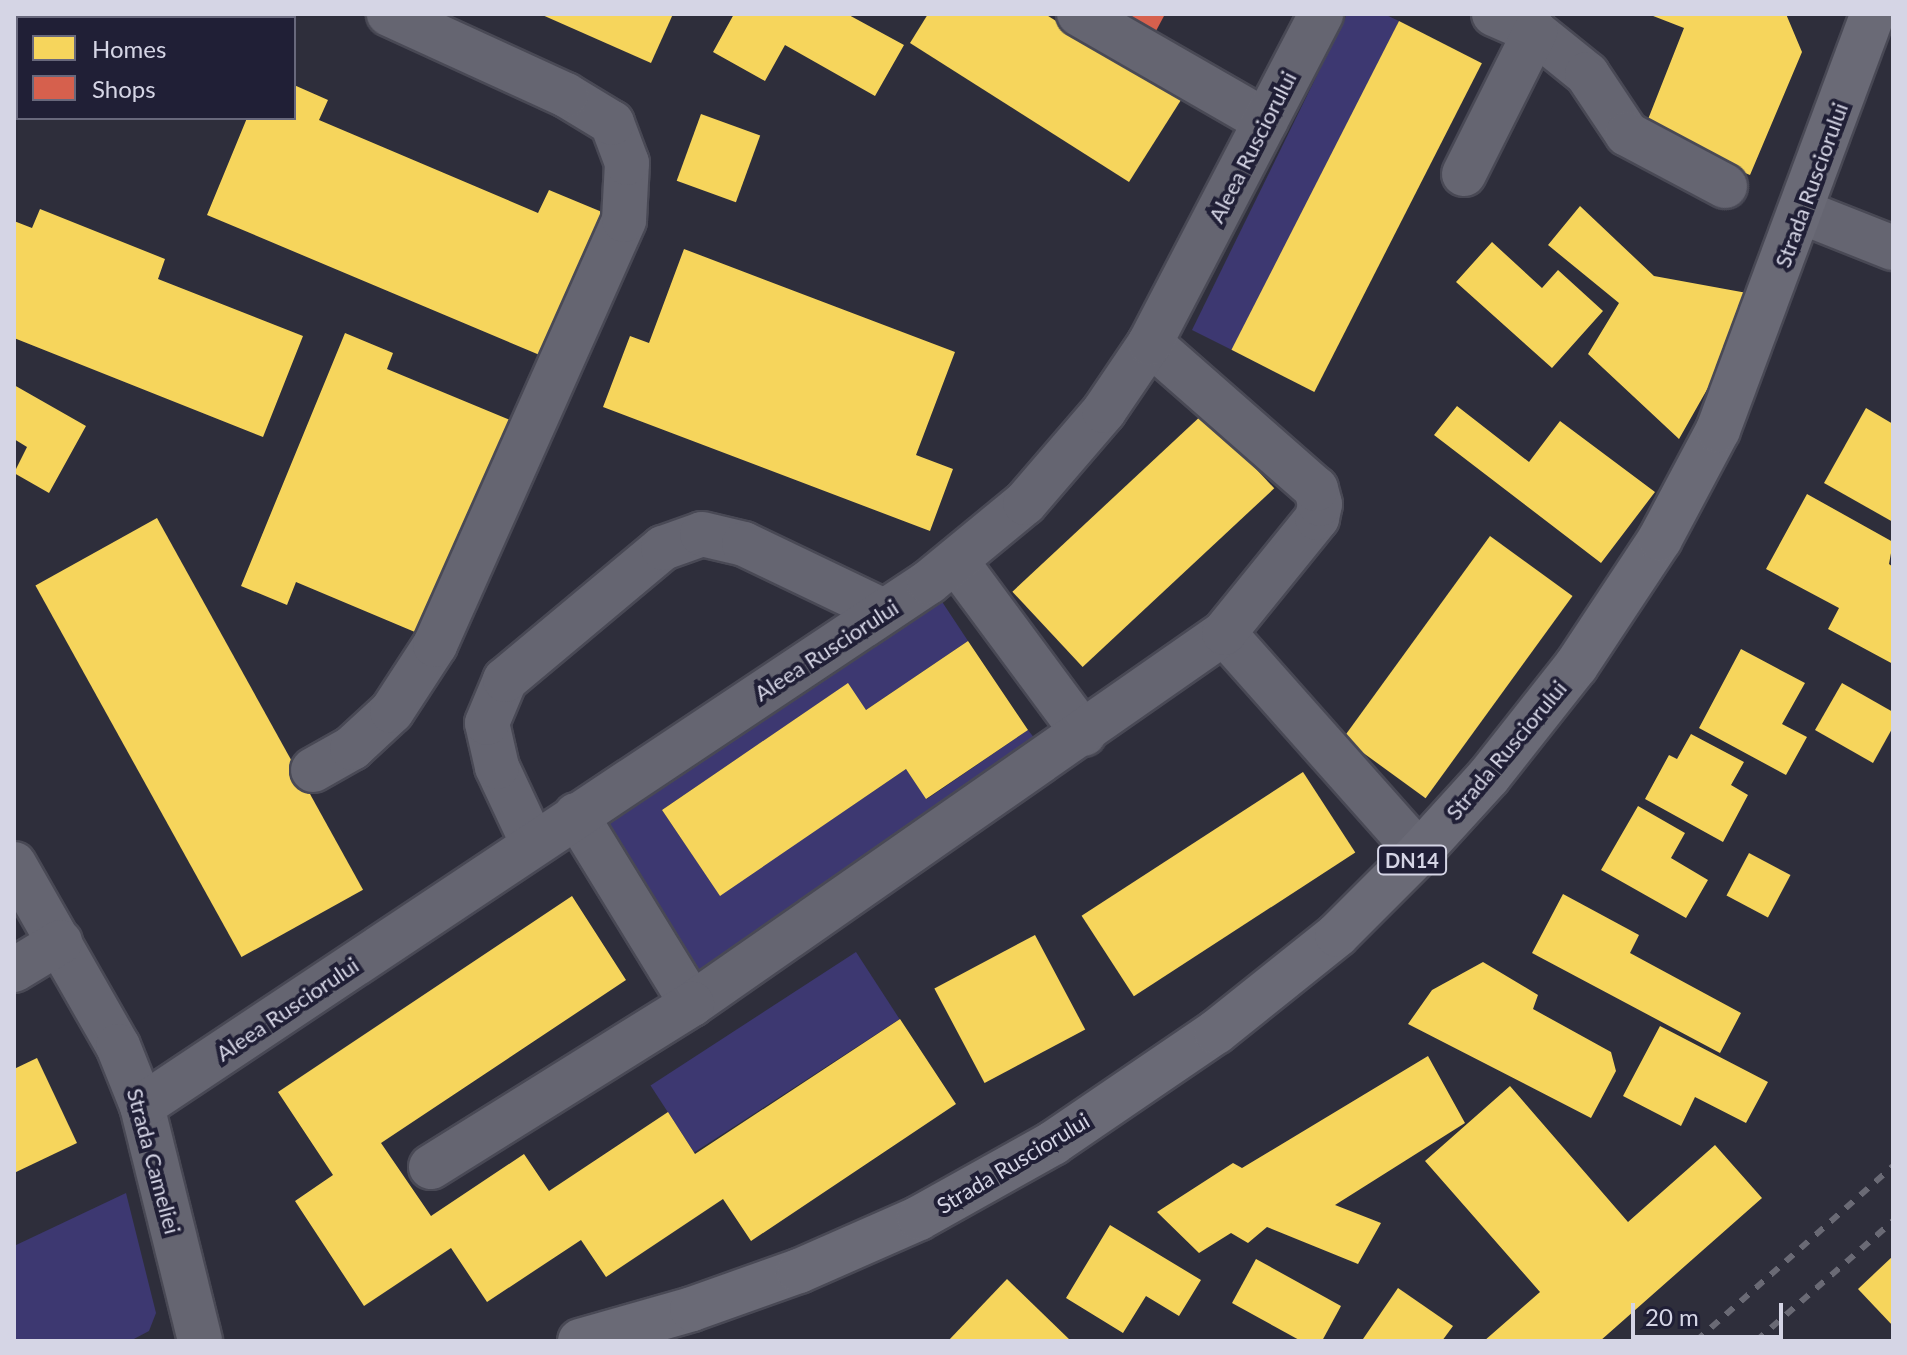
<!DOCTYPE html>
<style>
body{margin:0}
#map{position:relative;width:1907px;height:1355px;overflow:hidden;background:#2e2e3b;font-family:Lato,sans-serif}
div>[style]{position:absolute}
.green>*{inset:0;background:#3d3871;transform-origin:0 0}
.homes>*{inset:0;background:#f6d55c;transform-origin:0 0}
.shops>*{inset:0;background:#d6604d}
.roads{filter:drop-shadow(2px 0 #494955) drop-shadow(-2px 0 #494955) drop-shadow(0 2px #494955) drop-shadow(0 -2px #494955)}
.minor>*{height:44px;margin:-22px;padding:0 22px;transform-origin:22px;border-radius:22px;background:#656571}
.major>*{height:44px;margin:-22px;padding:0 22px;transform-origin:22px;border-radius:22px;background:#6a6a76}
.rail>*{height:6px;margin-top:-3px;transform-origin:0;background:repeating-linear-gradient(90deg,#6a6a75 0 10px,transparent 0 20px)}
span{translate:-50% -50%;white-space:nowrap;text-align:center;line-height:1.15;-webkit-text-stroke:8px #201f36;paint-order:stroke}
.shield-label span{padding:2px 6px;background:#201f36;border:2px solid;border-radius:6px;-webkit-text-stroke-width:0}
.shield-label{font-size:20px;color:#d5d5e5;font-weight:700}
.street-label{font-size:22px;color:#d5d5e5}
.frame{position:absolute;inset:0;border:16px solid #d5d5e5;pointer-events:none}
.legend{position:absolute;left:16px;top:16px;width:280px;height:104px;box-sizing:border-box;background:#201f36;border:2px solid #68687c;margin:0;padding:10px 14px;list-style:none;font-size:24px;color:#d5d5e5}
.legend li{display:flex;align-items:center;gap:16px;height:40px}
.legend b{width:40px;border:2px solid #68687c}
.scale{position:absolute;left:1631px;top:1303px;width:152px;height:36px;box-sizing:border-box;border:4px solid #d5d5e5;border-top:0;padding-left:10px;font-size:24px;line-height:28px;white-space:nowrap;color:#d5d5e5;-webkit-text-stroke:6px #201f36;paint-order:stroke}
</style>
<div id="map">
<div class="green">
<i style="clip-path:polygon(1347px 14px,1384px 14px,1399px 21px,1236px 352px,1192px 330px)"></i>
<i style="clip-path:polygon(929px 582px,968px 641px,866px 710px,847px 684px,662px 810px,720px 895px,906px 769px,927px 799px,1028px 730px,1050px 758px,692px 1004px,576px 815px)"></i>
<i style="left:856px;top:952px;width:80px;height:245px;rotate:57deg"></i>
<i style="clip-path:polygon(126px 1193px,156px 1313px,149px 1331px,130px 1341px,14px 1341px,14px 1246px)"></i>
</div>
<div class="homes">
<i style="clip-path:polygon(540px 14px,673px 14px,651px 63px)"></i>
<i style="clip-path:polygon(734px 14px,847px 14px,904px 45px,875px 96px,785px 45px,765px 81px,713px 52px)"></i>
<i style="clip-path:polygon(928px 14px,1045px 14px,1181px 100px,1129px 182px,910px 43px)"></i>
<i style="clip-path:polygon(1648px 14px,1786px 14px,1802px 52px,1750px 175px,1643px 132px,1684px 28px)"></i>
<i style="left:1399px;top:21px;width:93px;height:369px;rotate:27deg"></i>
<i style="clip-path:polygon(294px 85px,328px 100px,319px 120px,538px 213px,549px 190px,602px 212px,542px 356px,207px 215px,247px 118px,294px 118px)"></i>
<i style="left:701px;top:114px;width:63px;height:71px;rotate:20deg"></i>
<i style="clip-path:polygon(1580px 206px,1654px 276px,1747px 293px,1713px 379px,1679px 439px,1588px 354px,1619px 303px,1548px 245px)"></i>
<i style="clip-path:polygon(40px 209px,165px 259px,158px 279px,303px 336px,263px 437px,14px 338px,14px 221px,32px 228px)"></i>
<i style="clip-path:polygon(1492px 242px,1542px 288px,1558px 270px,1603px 311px,1552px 368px,1456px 282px)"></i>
<i style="clip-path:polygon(684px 249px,955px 352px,916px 455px,953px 469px,930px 531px,603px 407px,630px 336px,649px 343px)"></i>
<i style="clip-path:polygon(345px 333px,393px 353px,387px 369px,510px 420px,422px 635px,296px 582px,287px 605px,241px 586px)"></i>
<i style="clip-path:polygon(14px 385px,86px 426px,49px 493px,14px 473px,27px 447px,14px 439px)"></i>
<i style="clip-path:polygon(1457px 406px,1529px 462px,1560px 421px,1655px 492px,1601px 563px,1434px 435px)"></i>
<i style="clip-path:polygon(1866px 408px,1893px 424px,1893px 522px,1824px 483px)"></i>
<i style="left:1204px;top:413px;width:103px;height:262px;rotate:47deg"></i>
<i style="clip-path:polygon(1807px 494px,1893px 542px,1889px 564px,1893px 567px,1893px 664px,1828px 629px,1839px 608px,1766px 569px)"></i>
<i style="left:157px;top:518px;width:425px;height:139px;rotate:61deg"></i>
<i style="left:1490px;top:536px;width:102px;height:250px;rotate:36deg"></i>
<i style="clip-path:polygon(968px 641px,1028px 730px,926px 799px,906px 769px,720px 896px,662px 810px,848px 683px,866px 710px)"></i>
<i style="clip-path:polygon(1741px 649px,1805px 683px,1782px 724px,1807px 737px,1786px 775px,1699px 728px)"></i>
<i style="clip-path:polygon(1842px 683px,1893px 712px,1893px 727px,1873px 763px,1815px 730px)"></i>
<i style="clip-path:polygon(1691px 734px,1744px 762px,1731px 785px,1748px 795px,1723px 842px,1645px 799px,1669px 755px,1677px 759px)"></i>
<i style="left:1303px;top:772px;width:96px;height:264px;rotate:57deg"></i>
<i style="clip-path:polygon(1638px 806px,1685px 833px,1671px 858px,1708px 880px,1686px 918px,1601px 870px)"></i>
<i style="left:1749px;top:853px;width:47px;height:48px;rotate:28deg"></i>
<i style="clip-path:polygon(1563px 894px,1639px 935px,1630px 953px,1741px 1013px,1720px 1053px,1532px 953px)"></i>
<i style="clip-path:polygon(572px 896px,626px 980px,381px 1143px,431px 1216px,524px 1154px,549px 1191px,668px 1112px,695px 1154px,900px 1019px,956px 1104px,751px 1241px,723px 1199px,606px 1277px,581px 1240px,487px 1302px,451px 1248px,364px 1306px,295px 1201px,333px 1175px,278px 1092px)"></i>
<i style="left:1035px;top:935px;width:107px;height:114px;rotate:62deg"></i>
<i style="clip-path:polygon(1483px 962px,1538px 995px,1533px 1009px,1611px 1052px,1616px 1071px,1591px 1118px,1408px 1024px,1432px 990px)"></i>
<i style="clip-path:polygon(1660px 1026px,1768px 1082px,1746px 1123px,1695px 1097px,1681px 1126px,1623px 1096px)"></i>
<i style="clip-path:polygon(1428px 1056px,1465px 1123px,1335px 1205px,1381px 1223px,1358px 1264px,1267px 1227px,1248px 1243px,1231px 1233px,1199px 1253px,1157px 1212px,1233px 1163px,1242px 1168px)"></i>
<i style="clip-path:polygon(37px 1058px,77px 1143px,14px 1173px,14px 1069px)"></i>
<i style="clip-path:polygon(1510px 1086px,1628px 1222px,1715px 1145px,1762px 1198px,1600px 1341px,1484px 1341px,1540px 1292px,1425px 1161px)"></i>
<i style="clip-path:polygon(1110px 1225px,1201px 1280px,1179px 1316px,1146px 1296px,1123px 1333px,1066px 1298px)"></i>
<i style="clip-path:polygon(1893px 1256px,1893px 1326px,1858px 1289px)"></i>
<i style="clip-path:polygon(1256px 1259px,1341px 1306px,1322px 1341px,1301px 1341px,1232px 1303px)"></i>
<i style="clip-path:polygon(1007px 1279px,1071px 1341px,948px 1341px)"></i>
<i style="clip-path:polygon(1398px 1288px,1453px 1326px,1442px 1341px,1363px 1339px)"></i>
</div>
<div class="shops">
<i style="clip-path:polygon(1123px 14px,1165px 14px,1156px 31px)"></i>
</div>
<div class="roads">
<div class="minor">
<i style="left:1079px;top:14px;width:215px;rotate:29.9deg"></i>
<i style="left:1494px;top:14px;width:45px;rotate:23.7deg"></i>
<i style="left:1535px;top:32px;width:67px;rotate:38.9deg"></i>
<i style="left:1587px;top:74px;width:72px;rotate:56.3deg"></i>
<i style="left:1627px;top:134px;width:111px;rotate:28deg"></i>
<i style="left:124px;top:18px;width:8px;rotate:-30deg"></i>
<i style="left:14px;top:77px;width:4px;rotate:-27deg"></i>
<i style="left:1464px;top:174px;width:159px;rotate:-63.4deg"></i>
<i style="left:1802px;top:212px;width:98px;rotate:21.6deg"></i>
<i style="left:956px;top:561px;width:215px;rotate:53.5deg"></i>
<i style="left:1224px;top:633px;width:294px;rotate:48.4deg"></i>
<i style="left:313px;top:770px;width:45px;rotate:-29.4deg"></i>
<i style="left:352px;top:748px;width:54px;rotate:-42.8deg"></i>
<i style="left:392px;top:711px;width:79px;rotate:-56.9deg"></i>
<i style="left:435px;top:645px;width:465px;rotate:-66deg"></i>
<i style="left:624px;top:220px;width:57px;rotate:-87deg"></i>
<i style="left:627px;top:163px;width:43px;rotate:-110.6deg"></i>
<i style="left:612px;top:123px;width:54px;rotate:-148.7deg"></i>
<i style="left:566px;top:95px;width:195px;rotate:-155.4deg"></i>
<i style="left:576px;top:815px;width:222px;rotate:58.5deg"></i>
<i style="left:692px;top:1004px;width:649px;rotate:-34.89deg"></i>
<i style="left:1224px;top:633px;width:148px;rotate:-51deg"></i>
<i style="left:1317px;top:518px;width:14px;rotate:-78deg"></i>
<i style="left:1320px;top:504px;width:16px;rotate:-105deg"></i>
<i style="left:1316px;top:489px;width:221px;rotate:-138.7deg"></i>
<i style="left:533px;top:844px;width:85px;rotate:-115.1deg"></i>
<i style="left:497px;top:767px;width:45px;rotate:-102.8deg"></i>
<i style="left:487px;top:723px;width:47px;rotate:-67.3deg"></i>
<i style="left:505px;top:680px;width:206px;rotate:-39.9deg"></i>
<i style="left:663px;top:548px;width:41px;rotate:-19.7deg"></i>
<i style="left:702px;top:534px;width:43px;rotate:13.4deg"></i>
<i style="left:744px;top:544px;width:155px;rotate:25.6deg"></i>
<i style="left:14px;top:864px;width:210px;rotate:60.3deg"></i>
<i style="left:118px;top:1046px;width:65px;rotate:68.2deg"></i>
<i style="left:142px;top:1106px;width:242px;rotate:76.1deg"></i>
<i style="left:14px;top:970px;width:54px;rotate:-31.3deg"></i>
<i style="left:142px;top:1106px;width:945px;rotate:-33.66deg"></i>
<i style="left:929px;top:582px;width:124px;rotate:-39.5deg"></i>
<i style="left:1025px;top:503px;width:121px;rotate:-49.3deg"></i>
<i style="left:1104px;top:411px;width:82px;rotate:-55.9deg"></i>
<i style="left:1150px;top:343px;width:371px;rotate:-62.5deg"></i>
<i style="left:431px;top:1167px;width:308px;rotate:-32deg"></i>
</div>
<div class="major">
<i style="left:580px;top:1341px;width:116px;rotate:-15.9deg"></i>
<i style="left:692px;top:1309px;width:114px;rotate:-19.6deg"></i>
<i style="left:799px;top:1271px;width:131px;rotate:-23.8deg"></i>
<i style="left:919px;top:1218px;width:154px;rotate:-29.2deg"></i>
<i style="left:1053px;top:1143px;width:197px;rotate:-34.3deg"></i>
<i style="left:1216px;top:1032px;width:155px;rotate:-38.7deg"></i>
<i style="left:1337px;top:935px;width:116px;rotate:-45deg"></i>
<i style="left:1419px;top:853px;width:104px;rotate:-47.7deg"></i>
<i style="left:1489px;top:776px;width:140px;rotate:-51.7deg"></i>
<i style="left:1576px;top:666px;width:152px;rotate:-56.5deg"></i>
<i style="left:1660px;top:539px;width:123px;rotate:-62deg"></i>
<i style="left:1718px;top:430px;width:444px;rotate:-69.6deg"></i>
</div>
</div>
<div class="rail">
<i style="left:1696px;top:1341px;width:264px;rotate:-41.6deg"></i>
<i style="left:1756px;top:1341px;width:182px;rotate:-41.2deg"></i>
</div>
<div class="shield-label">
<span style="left:1412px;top:860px">DN14</span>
</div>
<div class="street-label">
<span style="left:1252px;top:147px;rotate:-63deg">Aleea Rusciorului</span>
<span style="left:1811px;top:185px;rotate:-70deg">Strada Rusciorului</span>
<span style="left:826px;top:650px;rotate:-33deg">Aleea Rusciorului</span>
<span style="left:1506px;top:750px;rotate:-50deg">Strada Rusciorului</span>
<span style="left:287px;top:1009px;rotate:-34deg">Aleea Rusciorului</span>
<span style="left:154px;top:1161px;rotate:75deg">Strada Cameliei</span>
<span style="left:1013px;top:1163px;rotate:-31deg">Strada Rusciorului</span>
</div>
<div class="frame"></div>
<ul class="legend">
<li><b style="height:22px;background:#f6d55c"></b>Homes</li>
<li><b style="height:22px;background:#d6604d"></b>Shops</li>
</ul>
<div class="scale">20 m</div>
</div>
